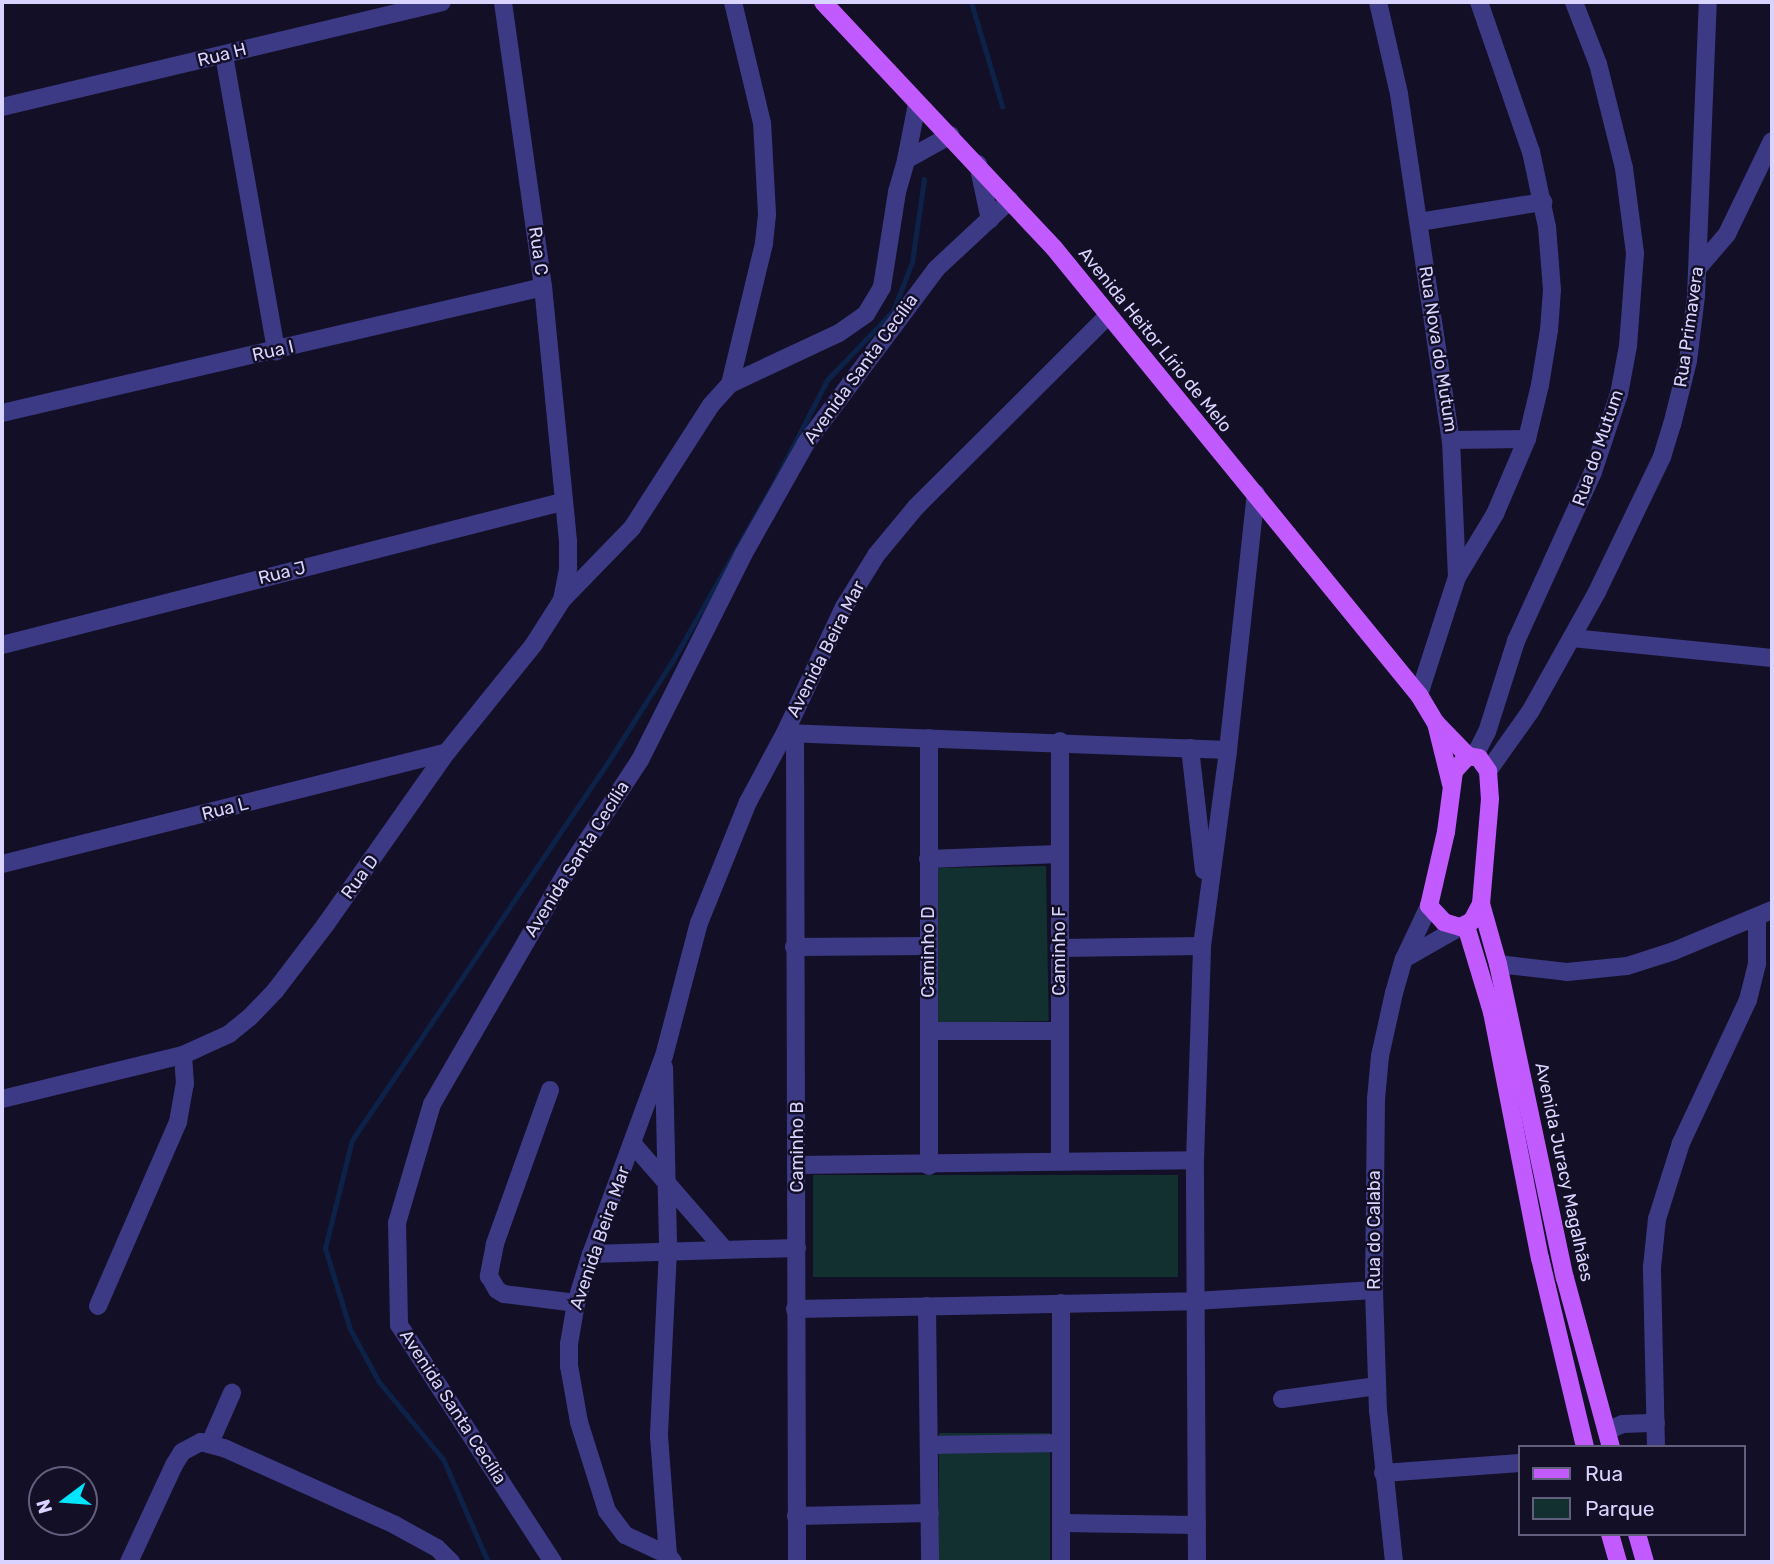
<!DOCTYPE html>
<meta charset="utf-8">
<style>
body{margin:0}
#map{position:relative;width:1774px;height:1564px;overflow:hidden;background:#130f26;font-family:Rubik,sans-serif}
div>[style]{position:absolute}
.green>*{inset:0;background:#12302f;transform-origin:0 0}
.stream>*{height:5px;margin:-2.5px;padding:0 2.5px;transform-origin:2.5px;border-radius:2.5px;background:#0c2248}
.minor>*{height:18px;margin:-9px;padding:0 9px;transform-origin:9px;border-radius:9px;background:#3d3a85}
.major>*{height:18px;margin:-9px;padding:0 9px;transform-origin:9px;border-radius:9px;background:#c25bff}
span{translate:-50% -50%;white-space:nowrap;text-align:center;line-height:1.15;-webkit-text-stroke:5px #130f26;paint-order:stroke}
.street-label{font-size:18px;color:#d9d4ff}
.frame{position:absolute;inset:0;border:4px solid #d9d4ff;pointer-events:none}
.legend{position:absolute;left:1518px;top:1445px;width:228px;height:91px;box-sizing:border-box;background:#130f26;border:2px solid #625e7d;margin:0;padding:9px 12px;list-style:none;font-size:21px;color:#d9d4ff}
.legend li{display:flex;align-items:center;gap:14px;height:35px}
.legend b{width:35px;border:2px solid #625e7d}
.north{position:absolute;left:28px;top:1466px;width:70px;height:70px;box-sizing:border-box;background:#130f26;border:2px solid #625e7d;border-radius:50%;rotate:254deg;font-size:19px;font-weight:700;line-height:28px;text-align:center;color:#d9d4ff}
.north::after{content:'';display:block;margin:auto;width:24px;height:32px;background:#00e5ff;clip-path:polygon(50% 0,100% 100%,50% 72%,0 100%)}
</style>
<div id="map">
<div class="green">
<i style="left:1046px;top:866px;width:155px;height:111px;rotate:89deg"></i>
<i style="left:1178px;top:1175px;width:102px;height:365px;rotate:90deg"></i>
<i style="left:1050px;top:1433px;width:129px;height:111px;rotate:90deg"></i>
</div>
<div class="stream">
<i style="left:971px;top:2px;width:109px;rotate:73.4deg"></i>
<i style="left:488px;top:1562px;width:112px;rotate:-113.6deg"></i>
<i style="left:443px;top:1459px;width:100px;rotate:-129.7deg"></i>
<i style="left:379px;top:1382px;width:60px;rotate:-118.7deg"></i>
<i style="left:350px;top:1329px;width:85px;rotate:-107.2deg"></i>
<i style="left:325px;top:1248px;width:111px;rotate:-76deg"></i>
<i style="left:352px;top:1140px;width:453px;rotate:-55.9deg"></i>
<i style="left:606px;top:765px;width:125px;rotate:-57.5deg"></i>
<i style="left:673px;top:660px;width:204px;rotate:-60.3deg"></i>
<i style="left:774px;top:483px;width:116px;rotate:-62.8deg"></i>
<i style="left:827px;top:380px;width:95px;rotate:-46.3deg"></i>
<i style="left:893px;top:311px;width:53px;rotate:-68.8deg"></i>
<i style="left:912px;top:262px;width:84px;rotate:-81.8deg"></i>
</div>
<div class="minor">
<i style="left:1378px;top:2px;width:94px;rotate:77.1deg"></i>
<i style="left:1399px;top:94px;width:350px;rotate:81.5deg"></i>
<i style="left:1451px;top:440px;width:137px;rotate:87.5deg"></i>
<i style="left:1457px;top:577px;width:124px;rotate:107.9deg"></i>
<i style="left:224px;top:55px;width:301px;rotate:80deg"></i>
<i style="left:2px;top:107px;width:452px;rotate:-13.4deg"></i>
<i style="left:906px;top:160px;width:57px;rotate:-78.9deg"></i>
<i style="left:978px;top:164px;width:57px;rotate:77.9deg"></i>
<i style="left:1419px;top:222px;width:126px;rotate:-9.2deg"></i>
<i style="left:1698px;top:268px;width:45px;rotate:-49.5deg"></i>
<i style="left:1727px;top:234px;width:103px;rotate:-64.2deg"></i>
<i style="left:730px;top:384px;width:145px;rotate:-76.4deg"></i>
<i style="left:764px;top:243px;width:29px;rotate:-84deg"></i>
<i style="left:767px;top:214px;width:91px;rotate:-93.1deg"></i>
<i style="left:762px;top:123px;width:124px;rotate:-103.5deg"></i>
<i style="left:2px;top:413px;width:555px;rotate:-13.11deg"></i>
<i style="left:1451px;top:440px;width:76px;rotate:-0.8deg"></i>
<i style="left:1457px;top:577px;width:74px;rotate:-58.9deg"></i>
<i style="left:1495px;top:514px;width:82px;rotate:-66.9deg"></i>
<i style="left:1527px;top:439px;width:56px;rotate:-76.5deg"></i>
<i style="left:1540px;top:385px;width:56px;rotate:-80.7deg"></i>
<i style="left:1549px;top:330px;width:40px;rotate:-85.7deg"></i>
<i style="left:1552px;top:290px;width:63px;rotate:-94.5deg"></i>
<i style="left:1547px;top:227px;width:77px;rotate:-102deg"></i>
<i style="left:1531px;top:152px;width:159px;rotate:-109.1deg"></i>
<i style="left:562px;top:600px;width:100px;rotate:-45.8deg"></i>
<i style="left:632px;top:528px;width:146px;rotate:-57.3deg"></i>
<i style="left:711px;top:405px;width:28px;rotate:-48deg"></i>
<i style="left:730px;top:384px;width:120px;rotate:-25.1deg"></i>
<i style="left:839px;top:333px;width:33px;rotate:-35deg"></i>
<i style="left:866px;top:314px;width:31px;rotate:-59deg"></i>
<i style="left:882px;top:287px;width:96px;rotate:-81deg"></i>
<i style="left:897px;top:192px;width:33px;rotate:-74deg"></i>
<i style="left:906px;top:160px;width:51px;rotate:-29.1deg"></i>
<i style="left:1572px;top:638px;width:201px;rotate:5.7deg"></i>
<i style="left:2px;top:645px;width:578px;rotate:-14.32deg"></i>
<i style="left:785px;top:733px;width:443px;rotate:2.2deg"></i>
<i style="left:795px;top:733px;width:829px;rotate:89.86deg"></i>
<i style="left:1060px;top:741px;width:420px;rotate:90deg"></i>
<i style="left:1190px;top:748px;width:123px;rotate:83.5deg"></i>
<i style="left:1474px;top:757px;width:28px;rotate:-63deg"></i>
<i style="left:1487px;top:732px;width:96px;rotate:-72.3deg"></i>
<i style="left:1516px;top:641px;width:186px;rotate:-65.5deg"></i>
<i style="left:1593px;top:472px;width:82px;rotate:-71.6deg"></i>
<i style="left:1619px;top:394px;width:49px;rotate:-79.4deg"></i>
<i style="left:1628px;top:346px;width:93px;rotate:-85.7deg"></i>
<i style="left:1635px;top:253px;width:86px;rotate:-97.4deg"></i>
<i style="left:1624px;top:168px;width:107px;rotate:-104deg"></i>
<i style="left:1598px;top:64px;width:66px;rotate:-111.2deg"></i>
<i style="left:1488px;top:771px;width:72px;rotate:-54.6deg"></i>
<i style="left:1530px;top:712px;width:137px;rotate:-60.8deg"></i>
<i style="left:1597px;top:592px;width:150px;rotate:-64.3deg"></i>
<i style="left:1662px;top:457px;width:34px;rotate:-73deg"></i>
<i style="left:1672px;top:425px;width:66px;rotate:-76deg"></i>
<i style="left:1688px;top:361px;width:65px;rotate:-83deg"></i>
<i style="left:1696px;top:296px;width:294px;rotate:-87.7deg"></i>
<i style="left:928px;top:859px;width:131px;rotate:-2.2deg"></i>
<i style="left:2px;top:864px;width:459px;rotate:-14.1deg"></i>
<i style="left:794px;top:947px;width:134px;rotate:-0.4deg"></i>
<i style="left:1059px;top:948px;width:143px;rotate:-0.8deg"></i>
<i style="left:1404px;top:959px;width:64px;rotate:-29.7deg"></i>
<i style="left:1498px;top:964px;width:69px;rotate:6.6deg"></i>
<i style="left:1567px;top:972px;width:60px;rotate:-5.7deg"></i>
<i style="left:1627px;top:966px;width:49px;rotate:-17.7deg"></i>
<i style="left:1674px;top:951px;width:106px;rotate:-22.7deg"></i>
<i style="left:929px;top:1031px;width:130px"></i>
<i style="left:664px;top:1067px;width:183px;rotate:88.7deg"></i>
<i style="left:668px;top:1250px;width:186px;rotate:92.8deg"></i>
<i style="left:659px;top:1436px;width:119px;rotate:85.7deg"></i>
<i style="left:668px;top:1555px;width:9px;rotate:54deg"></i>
<i style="left:550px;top:1090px;width:164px;rotate:109.7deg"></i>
<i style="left:495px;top:1244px;width:33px;rotate:101deg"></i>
<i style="left:489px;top:1276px;width:16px;rotate:60deg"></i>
<i style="left:497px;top:1290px;width:8px;rotate:30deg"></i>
<i style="left:504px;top:1294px;width:73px;rotate:7.1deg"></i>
<i style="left:2px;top:1099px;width:186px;rotate:-13.7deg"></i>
<i style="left:183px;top:1055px;width:51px;rotate:-24.5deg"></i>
<i style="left:229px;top:1034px;width:27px;rotate:-39deg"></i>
<i style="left:250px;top:1017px;width:36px;rotate:-46deg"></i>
<i style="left:275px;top:991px;width:84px;rotate:-52.7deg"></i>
<i style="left:326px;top:924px;width:210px;rotate:-54.9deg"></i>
<i style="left:447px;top:752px;width:139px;rotate:-51.1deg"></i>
<i style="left:534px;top:644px;width:52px;rotate:-57.5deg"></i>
<i style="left:562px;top:600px;width:33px;rotate:-79deg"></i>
<i style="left:568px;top:568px;width:27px;rotate:-90deg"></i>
<i style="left:568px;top:541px;width:255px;rotate:-95.6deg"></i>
<i style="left:543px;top:287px;width:288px;rotate:-98deg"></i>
<i style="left:632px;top:1143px;width:140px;rotate:49deg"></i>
<i style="left:798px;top:1165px;width:397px;rotate:-0.7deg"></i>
<i style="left:929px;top:1166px;width:428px;rotate:-90deg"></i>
<i style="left:591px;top:1254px;width:206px;rotate:-1.7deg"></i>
<i style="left:1061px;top:1303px;width:259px;rotate:90deg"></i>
<i style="left:98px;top:1306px;width:201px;rotate:-66.5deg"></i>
<i style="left:178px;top:1122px;width:39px;rotate:-80deg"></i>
<i style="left:185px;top:1084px;width:29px;rotate:-94deg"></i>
<i style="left:927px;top:1306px;width:256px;rotate:89.3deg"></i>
<i style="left:795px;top:1309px;width:400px;rotate:-1.1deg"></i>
<i style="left:1195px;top:1301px;width:179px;rotate:-3.5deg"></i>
<i style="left:1282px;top:1399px;width:96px;rotate:-7.8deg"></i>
<i style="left:1607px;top:1431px;width:17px;rotate:-24deg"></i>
<i style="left:1623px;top:1424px;width:33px;rotate:-2deg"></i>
<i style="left:210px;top:1443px;width:55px;rotate:-66.3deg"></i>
<i style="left:929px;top:1445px;width:131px;rotate:-0.9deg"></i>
<i style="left:1656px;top:1447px;width:180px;rotate:-91.3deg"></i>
<i style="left:1652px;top:1267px;width:48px;rotate:-84.1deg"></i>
<i style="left:1657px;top:1219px;width:80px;rotate:-72.5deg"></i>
<i style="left:1681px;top:1143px;width:158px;rotate:-64.9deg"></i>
<i style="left:1748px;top:1000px;width:37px;rotate:-76deg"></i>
<i style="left:1757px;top:964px;width:46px;rotate:-90deg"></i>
<i style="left:1383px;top:1473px;width:137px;rotate:-4.2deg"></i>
<i style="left:796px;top:1516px;width:134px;rotate:-1.3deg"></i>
<i style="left:1061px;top:1523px;width:136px;rotate:0.8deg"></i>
<i style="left:668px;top:1555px;width:47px;rotate:-155.1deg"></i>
<i style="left:625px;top:1535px;width:30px;rotate:-127deg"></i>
<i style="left:607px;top:1511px;width:93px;rotate:-107.5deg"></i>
<i style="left:579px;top:1422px;width:57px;rotate:-100.1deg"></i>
<i style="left:569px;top:1366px;width:22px;rotate:-90deg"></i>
<i style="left:569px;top:1344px;width:42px;rotate:-80.3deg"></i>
<i style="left:576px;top:1303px;width:51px;rotate:-73deg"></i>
<i style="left:591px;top:1254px;width:211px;rotate:-69.8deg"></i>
<i style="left:664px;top:1056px;width:138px;rotate:-75.3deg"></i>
<i style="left:699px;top:923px;width:131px;rotate:-68deg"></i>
<i style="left:748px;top:802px;width:78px;rotate:-61.8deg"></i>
<i style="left:785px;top:733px;width:139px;rotate:-64.9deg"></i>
<i style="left:844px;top:607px;width:62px;rotate:-58.1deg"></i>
<i style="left:877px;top:554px;width:61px;rotate:-50.3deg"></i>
<i style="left:916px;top:507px;width:271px;rotate:-44.9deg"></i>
<i style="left:129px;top:1562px;width:107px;rotate:-65.1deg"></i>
<i style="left:174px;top:1465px;width:15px;rotate:-58deg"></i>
<i style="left:182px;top:1452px;width:21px;rotate:-28deg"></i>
<i style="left:201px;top:1442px;width:24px;rotate:15deg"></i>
<i style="left:224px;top:1448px;width:188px;rotate:24.2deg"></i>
<i style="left:395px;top:1525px;width:48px;rotate:28.7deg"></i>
<i style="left:437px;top:1548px;width:20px;rotate:45deg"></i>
<i style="left:553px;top:1562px;width:283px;rotate:-123deg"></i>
<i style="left:399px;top:1325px;width:102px;rotate:-91.1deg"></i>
<i style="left:397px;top:1223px;width:124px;rotate:-73.6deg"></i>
<i style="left:432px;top:1104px;width:267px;rotate:-59.9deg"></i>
<i style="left:566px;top:873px;width:135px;rotate:-56.8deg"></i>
<i style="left:640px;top:760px;width:229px;rotate:-63.3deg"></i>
<i style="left:743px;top:555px;width:129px;rotate:-60.6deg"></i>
<i style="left:806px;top:443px;width:217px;rotate:-53.2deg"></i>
<i style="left:936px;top:269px;width:101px;rotate:-43deg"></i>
<i style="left:1197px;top:1562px;width:402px;rotate:-90.3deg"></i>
<i style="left:1195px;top:1160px;width:214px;rotate:-88.1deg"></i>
<i style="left:1202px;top:946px;width:198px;rotate:-82.4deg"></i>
<i style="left:1228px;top:750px;width:258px;rotate:-83.8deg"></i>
<i style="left:1394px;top:1562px;width:152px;rotate:-96deg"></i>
<i style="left:1378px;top:1411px;width:121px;rotate:-91.9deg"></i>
<i style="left:1374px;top:1290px;width:191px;rotate:-89.4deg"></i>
<i style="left:1376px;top:1099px;width:43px;rotate:-84.7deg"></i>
<i style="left:1380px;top:1056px;width:65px;rotate:-77.5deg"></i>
<i style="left:1394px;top:993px;width:35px;rotate:-74deg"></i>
<i style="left:1404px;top:959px;width:59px;rotate:-64.7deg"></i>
</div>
<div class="major">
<i style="left:823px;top:2px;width:337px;rotate:46.8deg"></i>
<i style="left:1054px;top:248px;width:577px;rotate:50.77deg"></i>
<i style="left:1419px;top:695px;width:33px;rotate:59deg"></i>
<i style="left:1436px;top:723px;width:46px;rotate:45.9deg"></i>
<i style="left:1436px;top:723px;width:63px;rotate:76.2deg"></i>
<i style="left:1468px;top:756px;width:11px;rotate:10deg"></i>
<i style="left:1479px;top:758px;width:16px;rotate:55deg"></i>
<i style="left:1488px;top:771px;width:28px;rotate:86deg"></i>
<i style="left:1490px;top:799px;width:105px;rotate:94.9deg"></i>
<i style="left:1481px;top:904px;width:19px;rotate:118deg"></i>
<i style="left:1472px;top:921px;width:13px;rotate:153deg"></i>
<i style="left:1460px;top:927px;width:17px;rotate:-163deg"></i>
<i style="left:1444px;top:922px;width:22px;rotate:-133deg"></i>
<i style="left:1429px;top:906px;width:76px;rotate:-77.1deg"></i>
<i style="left:1446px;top:832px;width:62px;rotate:-82.5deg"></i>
<i style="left:1454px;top:771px;width:21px;rotate:-47deg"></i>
<i style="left:1481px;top:904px;width:62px;rotate:74.2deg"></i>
<i style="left:1498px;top:964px;width:321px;rotate:78deg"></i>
<i style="left:1565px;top:1278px;width:175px;rotate:74.8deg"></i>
<i style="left:1466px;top:926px;width:90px;rotate:73.2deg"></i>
<i style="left:1492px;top:1012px;width:251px;rotate:79deg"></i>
<i style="left:1540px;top:1258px;width:194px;rotate:76.6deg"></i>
<i style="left:1610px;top:1534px;width:29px;rotate:74deg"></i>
<i style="left:1637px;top:1534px;width:29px;rotate:74deg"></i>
</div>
<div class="street-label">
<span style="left:222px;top:55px;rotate:-14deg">Rua H</span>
<span style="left:538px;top:251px;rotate:82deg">Rua C</span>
<span style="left:1689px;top:327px;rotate:-82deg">Rua Primavera</span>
<span style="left:1155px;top:340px;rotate:51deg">Avenida Heitor Lírio de Melo</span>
<span style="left:1438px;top:349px;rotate:81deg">Rua Nova do Mutum</span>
<span style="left:273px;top:351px;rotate:-13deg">Rua I</span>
<span style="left:861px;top:369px;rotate:-54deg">Avenida Santa Cecília</span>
<span style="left:1598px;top:448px;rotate:-71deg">Rua do Mutum</span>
<span style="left:282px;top:573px;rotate:-14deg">Rua J</span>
<span style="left:826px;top:649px;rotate:-63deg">Avenida Beira Mar</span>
<span style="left:225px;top:809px;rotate:-14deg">Rua L</span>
<span style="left:577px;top:859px;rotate:-58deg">Avenida Santa Cecília</span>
<span style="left:360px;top:877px;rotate:-54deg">Rua D</span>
<span style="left:1059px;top:951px;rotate:-90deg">Caminho F</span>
<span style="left:928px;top:952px;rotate:-90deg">Caminho D</span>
<span style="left:797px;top:1147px;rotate:-90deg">Caminho B</span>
<span style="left:1564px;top:1172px;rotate:78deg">Avenida Juracy Magalhães</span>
<span style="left:1374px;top:1230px;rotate:-90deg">Rua do Calaba</span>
<span style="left:600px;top:1238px;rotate:-71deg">Avenida Beira Mar</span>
<span style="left:453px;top:1407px;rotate:57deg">Avenida Santa Cecília</span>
</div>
<div class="frame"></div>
<ul class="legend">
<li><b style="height:9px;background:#c25bff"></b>Rua</li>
<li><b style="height:19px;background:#12302f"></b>Parque</li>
</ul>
<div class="north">N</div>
</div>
